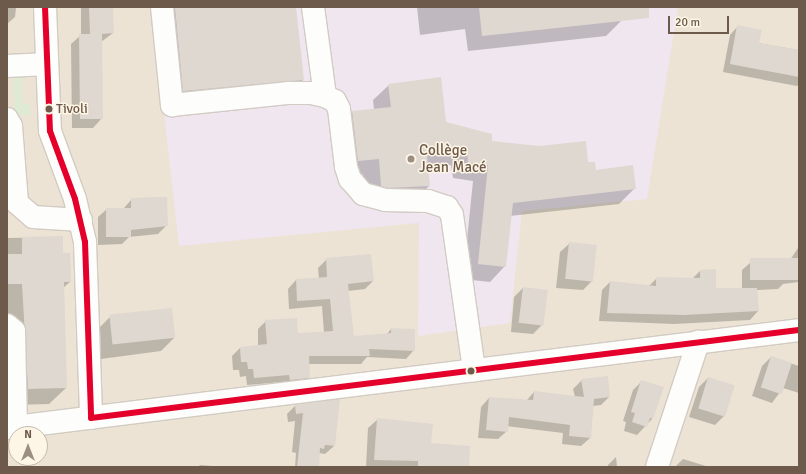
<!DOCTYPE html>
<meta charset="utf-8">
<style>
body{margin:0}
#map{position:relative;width:806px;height:474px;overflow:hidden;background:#f3f0e7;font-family:Signika,sans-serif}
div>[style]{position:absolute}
.residential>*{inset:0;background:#ece3d4}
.education>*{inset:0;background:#f0e6ef}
.green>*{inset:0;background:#deead3}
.shadow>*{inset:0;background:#0003}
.building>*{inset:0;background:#dfd8d0;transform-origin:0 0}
.roads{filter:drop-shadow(1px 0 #d2cbc3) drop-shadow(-1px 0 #d2cbc3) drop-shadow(0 1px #d2cbc3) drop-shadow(0 -1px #d2cbc3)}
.minor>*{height:22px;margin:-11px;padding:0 11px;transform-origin:11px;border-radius:11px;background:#fdfdfb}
.bus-1>*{height:6px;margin:-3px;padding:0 3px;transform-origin:3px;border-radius:3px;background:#e4002b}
.dots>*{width:11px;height:11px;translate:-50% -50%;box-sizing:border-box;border:2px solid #fdf6e6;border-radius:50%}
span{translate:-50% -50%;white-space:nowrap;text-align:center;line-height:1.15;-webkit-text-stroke:3px #fdf6e6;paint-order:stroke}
.bus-label{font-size:14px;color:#6e5a4b}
.left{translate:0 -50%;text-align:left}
.poi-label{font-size:15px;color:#6e5a4b}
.frame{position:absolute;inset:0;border:8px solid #6e5a4b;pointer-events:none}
.north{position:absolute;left:8px;top:426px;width:40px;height:40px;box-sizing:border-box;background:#fdf6e6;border:1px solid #c4b8a8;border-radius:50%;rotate:0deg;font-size:11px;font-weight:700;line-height:16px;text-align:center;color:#6e5a4b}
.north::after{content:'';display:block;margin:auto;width:14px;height:18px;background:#9d8e82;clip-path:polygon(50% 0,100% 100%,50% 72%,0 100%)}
.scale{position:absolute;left:668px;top:16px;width:61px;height:18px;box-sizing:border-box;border:2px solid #6e5a4b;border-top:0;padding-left:5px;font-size:12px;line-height:14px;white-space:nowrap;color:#6e5a4b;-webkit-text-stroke:3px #fdf6e6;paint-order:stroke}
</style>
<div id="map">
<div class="residential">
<i style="clip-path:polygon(evenodd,7px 7px,799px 7px,799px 467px,7px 467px,7px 7px,16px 434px,40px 434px,40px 458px,16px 458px,16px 434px)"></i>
</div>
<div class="education">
<i style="clip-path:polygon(152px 7px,678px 7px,647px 199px,522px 211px,510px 323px,418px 336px,419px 223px,179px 246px)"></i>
</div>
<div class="green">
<i style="clip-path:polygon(22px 74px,23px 103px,30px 104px,31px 115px,15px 116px,13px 75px)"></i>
</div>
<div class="shadow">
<i style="clip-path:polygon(7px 7px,16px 8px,15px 17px,7px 24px)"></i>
<i style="clip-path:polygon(81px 7px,112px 7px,113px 33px,101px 42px,102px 118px,93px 128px,72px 128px,71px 44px,81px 35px)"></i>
<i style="clip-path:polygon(173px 7px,295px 7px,303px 80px,287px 96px,167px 107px,158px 22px)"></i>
<i style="clip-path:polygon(417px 7px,619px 7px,621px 21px,606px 36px,468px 51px,465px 29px,420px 35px)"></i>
<i style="clip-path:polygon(738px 26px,758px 43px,799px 50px,799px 84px,797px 86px,723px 72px,730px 35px)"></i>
<i style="clip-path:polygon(389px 85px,445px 123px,491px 142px,587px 163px,595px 171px,635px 188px,619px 204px,510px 216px,505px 266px,490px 282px,463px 279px,473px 181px,453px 178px,451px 165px,427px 168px,429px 186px,413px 202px,366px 201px,363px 174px,343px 176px,337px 127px,352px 112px,374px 110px,373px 100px)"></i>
<i style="clip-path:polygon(132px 199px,166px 226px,158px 234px,129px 237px,122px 244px,98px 245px,98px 217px,107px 209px,123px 209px)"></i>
<i style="clip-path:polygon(62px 237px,62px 254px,70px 282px,63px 288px,66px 388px,49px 404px,12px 405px,7px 314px,7px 238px)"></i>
<i style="clip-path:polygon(570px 243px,596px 246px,592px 281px,583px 290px,556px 288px,560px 252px)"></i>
<i style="clip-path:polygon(798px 248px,799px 282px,783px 284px,778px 289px,757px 290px,758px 311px,750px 320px,674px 324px,599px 321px,602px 290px,610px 282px,649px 286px,657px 278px,692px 279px,700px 271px,715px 289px,742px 289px,742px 270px,751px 262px,790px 260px)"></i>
<i style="clip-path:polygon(327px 259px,373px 281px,365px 289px,348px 291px,353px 337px,387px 334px,391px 329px,414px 350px,406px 359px,367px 357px,361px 364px,308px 364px,309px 377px,301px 386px,282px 388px,281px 382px,247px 385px,246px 376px,240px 377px,239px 370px,233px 370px,232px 356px,240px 348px,258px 346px,258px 329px,266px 321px,297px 334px,324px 333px,322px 306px,289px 309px,288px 289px,296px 280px,319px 279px,318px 268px)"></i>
<i style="clip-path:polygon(523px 288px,542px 325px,533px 334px,511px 332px,514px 297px)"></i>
<i style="clip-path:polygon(110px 317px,174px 338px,161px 351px,101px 359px,97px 330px)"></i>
<i style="clip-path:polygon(771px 357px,799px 366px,799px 393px,783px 388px,772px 403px,752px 396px,762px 366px)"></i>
<i style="clip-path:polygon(708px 378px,724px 416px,715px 425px,689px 417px,699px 387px)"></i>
<i style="clip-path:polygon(582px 380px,609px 397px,601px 405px,593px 406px,590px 438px,581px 446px,562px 444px,563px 433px,507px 426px,507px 431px,498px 439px,478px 438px,481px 407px,489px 398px,526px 401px,534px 392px,575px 397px,573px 389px)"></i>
<i style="clip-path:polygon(642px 381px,652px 419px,637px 435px,624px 431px,626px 422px,623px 421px,633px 390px)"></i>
<i style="clip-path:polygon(338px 401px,334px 446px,325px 454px,319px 453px,318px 467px,295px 467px,296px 453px,292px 452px,295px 421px,288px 422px,287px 414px,295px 406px)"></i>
<i style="clip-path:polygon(378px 419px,430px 444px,468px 467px,366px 467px,368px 428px)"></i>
<i style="clip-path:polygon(616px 457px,617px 467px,607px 467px,608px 465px)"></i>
<i style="clip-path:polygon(683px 459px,706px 466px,705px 467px,675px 467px)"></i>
<i style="clip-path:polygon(200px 465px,225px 467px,198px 467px)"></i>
</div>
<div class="building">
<i style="clip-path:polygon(89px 7px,113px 7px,114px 33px,102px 34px,103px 119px,80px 119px,79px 34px,90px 34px)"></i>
<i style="clip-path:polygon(175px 7px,296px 7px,304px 80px,183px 91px)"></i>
<i style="clip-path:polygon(479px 7px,649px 7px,649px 18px,482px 36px)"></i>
<i style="clip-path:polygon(737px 25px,762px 30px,759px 43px,799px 50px,799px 77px,730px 64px)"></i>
<i style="clip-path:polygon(441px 77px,446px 122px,492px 134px,492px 141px,539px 146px,586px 141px,588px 162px,595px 162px,596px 170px,633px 165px,636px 189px,513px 203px,506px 267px,478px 264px,488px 165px,468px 163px,467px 150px,427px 155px,430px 186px,387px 188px,381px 186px,379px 159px,358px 161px,352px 111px,391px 107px,388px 84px)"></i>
<i style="clip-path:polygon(155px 197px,167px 197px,168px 226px,131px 230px,131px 237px,106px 237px,106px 208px,131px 208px,131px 198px)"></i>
<i style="clip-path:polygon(63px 236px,63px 253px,70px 253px,71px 282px,64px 282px,67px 388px,28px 389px,22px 284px,7px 284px,7px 254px,22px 254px,22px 237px)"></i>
<i style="left:569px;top:242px;width:28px;height:37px;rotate:6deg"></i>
<i style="clip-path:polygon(371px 254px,374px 281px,348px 284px,354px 336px,391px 333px,391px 328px,415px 329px,415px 351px,369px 349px,370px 356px,309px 356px,310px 378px,290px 380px,289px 375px,254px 378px,253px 369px,248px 369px,247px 362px,241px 362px,240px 347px,267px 344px,265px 320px,297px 318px,298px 333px,333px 331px,330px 299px,297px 301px,296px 279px,327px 277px,326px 258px)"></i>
<i style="left:799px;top:258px;width:22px;height:49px;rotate:90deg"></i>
<i style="clip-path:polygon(716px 269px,716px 288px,757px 288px,759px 311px,684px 315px,607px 313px,610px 281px,656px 286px,656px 277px,700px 278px,700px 270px)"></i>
<i style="left:523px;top:287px;width:25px;height:36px;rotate:7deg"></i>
<i style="left:172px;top:308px;width:30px;height:63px;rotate:84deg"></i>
<i style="left:771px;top:356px;width:22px;height:33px;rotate:18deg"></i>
<i style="clip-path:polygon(608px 376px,610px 397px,594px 399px,591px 438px,569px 436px,570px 425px,509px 417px,508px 432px,486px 430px,489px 397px,533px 400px,534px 391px,584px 397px,581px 379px)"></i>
<i style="left:708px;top:377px;width:28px;height:33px;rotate:17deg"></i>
<i style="clip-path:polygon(641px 380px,664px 387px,653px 419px,650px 418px,647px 427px,632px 422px,635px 413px,631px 412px)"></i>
<i style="clip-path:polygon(340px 399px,335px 446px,325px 445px,324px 449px,320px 448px,319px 467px,297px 467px,303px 413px,296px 414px,295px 405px)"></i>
<i style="clip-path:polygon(377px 418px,433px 424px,431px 443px,470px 446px,469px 467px,418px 467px,418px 461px,374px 460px)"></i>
</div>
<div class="roads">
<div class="minor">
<i style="left:45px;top:7px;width:124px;rotate:87.7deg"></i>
<i style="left:50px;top:131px;width:72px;rotate:69.8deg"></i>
<i style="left:75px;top:199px;width:44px;rotate:76.9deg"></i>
<i style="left:85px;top:242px;width:176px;rotate:88deg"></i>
<i style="left:162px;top:7px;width:99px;rotate:84.2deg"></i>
<i style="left:172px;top:105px;width:118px;rotate:-5.9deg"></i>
<i style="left:289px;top:93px;width:22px"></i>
<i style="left:311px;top:93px;width:14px;rotate:12deg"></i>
<i style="left:325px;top:96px;width:11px;rotate:27deg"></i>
<i style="left:335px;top:101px;width:9px;rotate:63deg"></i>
<i style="left:339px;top:109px;width:58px;rotate:83.1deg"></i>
<i style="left:346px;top:167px;width:13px;rotate:72deg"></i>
<i style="left:350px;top:179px;width:20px;rotate:49deg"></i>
<i style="left:363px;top:194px;width:23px;rotate:15deg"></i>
<i style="left:385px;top:200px;width:43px;rotate:1.3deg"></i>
<i style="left:428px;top:201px;width:20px;rotate:18deg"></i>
<i style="left:447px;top:207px;width:9px;rotate:58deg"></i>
<i style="left:452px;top:215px;width:157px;rotate:81.9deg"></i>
<i style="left:313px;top:7px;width:90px;rotate:82.3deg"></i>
<i style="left:7px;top:66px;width:40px;rotate:-2.9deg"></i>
<i style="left:7px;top:119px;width:8px;rotate:60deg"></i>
<i style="left:11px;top:126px;width:77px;rotate:85.5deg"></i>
<i style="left:17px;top:203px;width:21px;rotate:41deg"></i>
<i style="left:33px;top:217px;width:48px;rotate:3.6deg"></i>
<i style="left:7px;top:325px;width:9px;rotate:41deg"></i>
<i style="left:14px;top:331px;width:96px;rotate:88.8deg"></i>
<i style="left:7px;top:428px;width:798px;rotate:-7.05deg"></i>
<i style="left:657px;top:467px;width:132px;rotate:-71.8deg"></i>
</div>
</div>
<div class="bus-1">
<i style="left:45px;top:7px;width:124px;rotate:87.7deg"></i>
<i style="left:50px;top:131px;width:72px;rotate:69.8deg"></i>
<i style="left:75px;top:199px;width:44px;rotate:76.9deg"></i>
<i style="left:85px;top:242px;width:176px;rotate:88deg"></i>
<i style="left:91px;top:418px;width:713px;rotate:-7.09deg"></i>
</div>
<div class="dots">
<i style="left:49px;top:109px;background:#6e5a4b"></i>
<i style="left:411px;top:159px;background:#9d8e82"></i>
<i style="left:471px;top:371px;background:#6e5a4b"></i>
</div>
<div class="bus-label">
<span class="left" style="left:56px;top:109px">Tivoli</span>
</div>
<div class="poi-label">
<span class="left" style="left:419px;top:159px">Collège<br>Jean Macé</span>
</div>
<div class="frame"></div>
<div class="north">N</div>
<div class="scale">20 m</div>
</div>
